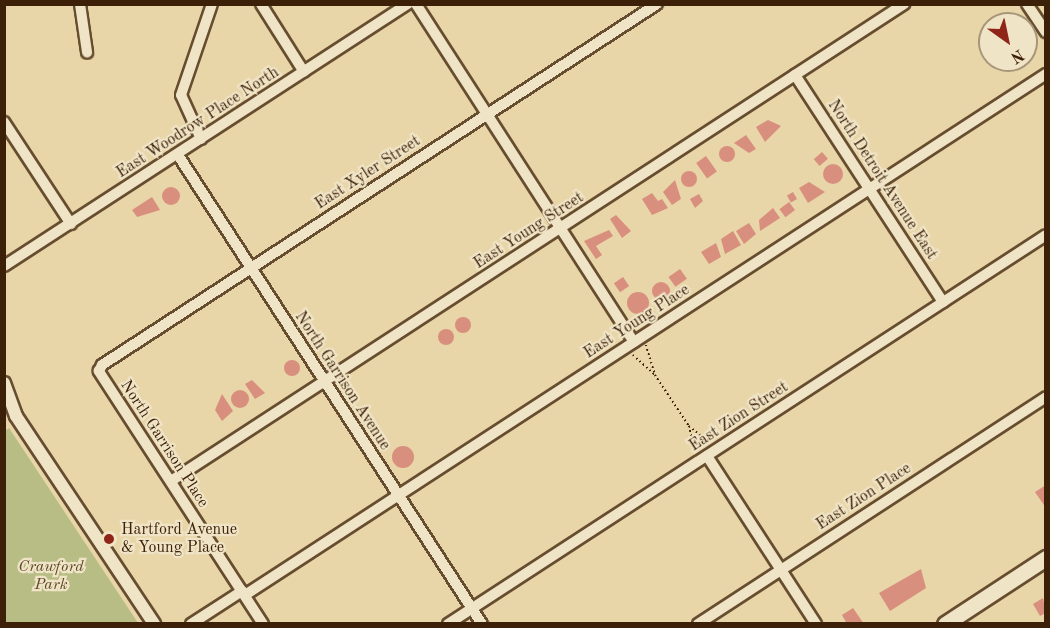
<!DOCTYPE html>
<style>
body{margin:0}
#map{position:relative;width:1050px;height:628px;overflow:hidden;background:#e8d5a8;font-family:"Old Standard TT",serif}
div>[style]{position:absolute}
.green>*{inset:0;background:#b8bd86}
.building>*{inset:0;background:#d98f7e;transform-origin:0 0}
.round{border-radius:50%}
.path>*{height:1.5px;margin-top:-0.75px;transform-origin:0;background:repeating-linear-gradient(90deg,#3c2007 0 1.5px,transparent 0 4.5px)}
.roads{filter:drop-shadow(2px 0 #674d2f) drop-shadow(-2px 0 #674d2f) drop-shadow(0 2px #674d2f) drop-shadow(0 -2px #674d2f)}
.minor>*{height:10px;margin:-5px;padding:0 5px;transform-origin:5px;border-radius:5px;background:#f0e4c6}
.tertiary>*{height:12px;margin:-6px;padding:0 6px;transform-origin:6px;border-radius:6px;background:#f0e4c6}
.secondary>*{height:15px;margin:-7.5px;padding:0 7.5px;transform-origin:7.5px;border-radius:7.5px;background:#f0e4c6}
.dots>*{width:16px;height:16px;translate:-50% -50%;box-sizing:border-box;border:3px solid #f0e4c6;border-radius:50%}
span{translate:-50% -50%;white-space:nowrap;text-align:center;line-height:1.15;-webkit-text-stroke:4.5px #f0e4c6;paint-order:stroke}
.street-label{font-size:16px;color:#3c2007}
.poi-label{font-size:16px;color:#3c2007}
.left{translate:0 -50%;text-align:left}
.park-label{font-size:16px;color:#5b4727;font-style:italic}
.frame{position:absolute;inset:0;border:6px solid #3c2007;pointer-events:none}
.north{position:absolute;left:978px;top:12px;width:60px;height:60px;box-sizing:border-box;background:#f0e4c6;border:2px solid #a8967a;border-radius:50%;rotate:147deg;font-size:16px;font-weight:700;line-height:24px;text-align:center;color:#3c2007}
.north::after{content:'';display:block;margin:auto;width:21px;height:27px;background:#8f2418;clip-path:polygon(50% 0,100% 100%,50% 72%,0 100%)}
</style>
<div id="map">
<div class="green">
<i style="clip-path:polygon(9px 428px,138px 623px,5px 623px,4px 432px)"></i>
</div>
<div class="building">
<i style="clip-path:polygon(768px 120px,781px 126px,765px 142px,756px 127px)"></i>
<i style="clip-path:polygon(746px 135px,756px 149px,749px 153px,734px 143px)"></i>
<i class="round" style="left:719px;top:146px;width:16px;height:16px"></i>
<i style="left:822px;top:152px;width:9px;height:11px;rotate:49deg"></i>
<i style="left:706px;top:156px;width:19px;height:12px;rotate:55deg"></i>
<i class="round" style="left:823px;top:164px;width:20px;height:20px"></i>
<i class="round" style="left:681px;top:171px;width:16px;height:16px"></i>
<i style="clip-path:polygon(675px 180px,681px 199px,672px 205px,663px 192px)"></i>
<i style="clip-path:polygon(809px 182px,825px 192px,808px 203px,799px 188px)"></i>
<i class="round" style="left:162px;top:187px;width:18px;height:18px"></i>
<i style="left:793px;top:192px;width:8px;height:7px;rotate:60deg"></i>
<i style="clip-path:polygon(652px 193px,658px 201px,662px 199px,668px 208px,652px 215px,642px 199px)"></i>
<i style="clip-path:polygon(699px 194px,703px 201px,695px 208px,690px 199px)"></i>
<i style="clip-path:polygon(152px 197px,160px 210px,137px 217px,132px 210px)"></i>
<i style="left:789px;top:202px;width:10px;height:12px;rotate:53deg"></i>
<i style="clip-path:polygon(773px 208px,780px 218px,760px 231px,759px 220px)"></i>
<i style="clip-path:polygon(616px 215px,631px 231px,622px 238px,610px 219px)"></i>
<i style="clip-path:polygon(749px 223px,756px 234px,744px 244px,736px 231px)"></i>
<i style="clip-path:polygon(609px 230px,613px 236px,596px 246px,602px 255px,596px 259px,584px 241px)"></i>
<i style="clip-path:polygon(733px 231px,741px 245px,725px 254px,721px 239px)"></i>
<i style="clip-path:polygon(716px 243px,721px 257px,709px 264px,701px 252px)"></i>
<i style="left:680px;top:269px;width:12px;height:14px;rotate:55deg"></i>
<i style="left:623px;top:277px;width:11px;height:11px;rotate:56deg"></i>
<i class="round" style="left:652px;top:282px;width:18px;height:18px"></i>
<i class="round" style="left:627px;top:292px;width:22px;height:22px"></i>
<i class="round" style="left:455px;top:317px;width:16px;height:16px"></i>
<i class="round" style="left:438px;top:329px;width:16px;height:16px"></i>
<i class="round" style="left:284px;top:360px;width:16px;height:16px"></i>
<i style="clip-path:polygon(252px 380px,265px 393px,255px 399px,245px 384px)"></i>
<i class="round" style="left:231px;top:390px;width:18px;height:18px"></i>
<i style="clip-path:polygon(222px 394px,233px 411px,222px 421px,215px 410px)"></i>
<i class="round" style="left:392px;top:446px;width:22px;height:22px"></i>
<i style="clip-path:polygon(1046px 485px,1046px 508px,1035px 492px)"></i>
<i style="clip-path:polygon(921px 569px,926px 588px,890px 611px,879px 593px)"></i>
<i style="clip-path:polygon(1043px 598px,1046px 613px,1040px 616px,1033px 604px)"></i>
<i style="clip-path:polygon(853px 608px,864px 624px,847px 624px,842px 615px)"></i>
</div>
<div class="path">
<i style="left:646px;top:345px;width:30px;rotate:73deg"></i>
<i style="left:633px;top:355px;width:30px;rotate:42deg"></i>
<i style="left:655px;top:375px;width:61px;rotate:56.3deg"></i>
<i style="left:689px;top:426px;width:26px;rotate:39deg"></i>
<i style="left:689px;top:426px;width:25px;rotate:76deg"></i>
</div>
<div class="roads">
<div class="minor">
<i style="left:80px;top:4px;width:49px;rotate:81.7deg"></i>
<i style="left:261px;top:4px;width:80px;rotate:57.7deg"></i>
<i style="left:416px;top:4px;width:402px;rotate:57.2deg"></i>
<i style="left:1027px;top:4px;width:34px;rotate:56deg"></i>
<i style="left:795px;top:75px;width:271px;rotate:56.9deg"></i>
<i style="left:4px;top:122px;width:122px;rotate:56.7deg"></i>
<i style="left:201px;top:139px;width:48px;rotate:-114.4deg"></i>
<i style="left:181px;top:95px;width:96px;rotate:-71.2deg"></i>
<i style="left:178px;top:155px;width:559px;rotate:57.05deg"></i>
<i style="left:4px;top:266px;width:482px;rotate:-33deg"></i>
<i style="left:707px;top:456px;width:200px;rotate:57deg"></i>
<i style="left:171px;top:481px;width:875px;rotate:-33.05deg"></i>
<i style="left:245px;top:595px;width:956px;rotate:-33.04deg"></i>
<i style="left:191px;top:624px;width:61px;rotate:-32.9deg"></i>
<i style="left:263px;top:624px;width:302px;rotate:-123deg"></i>
<i style="left:99px;top:371px;width:7px;rotate:-63deg"></i>
<i style="left:102px;top:365px;width:662px;rotate:-33.04deg"></i>
<i style="left:448px;top:624px;width:713px;rotate:-33.04deg"></i>
<i style="left:698px;top:624px;width:415px;rotate:-33.1deg"></i>
</div>
<div class="tertiary">
<i style="left:4px;top:383px;width:35px;rotate:70deg"></i>
<i style="left:16px;top:416px;width:250px;rotate:56.4deg"></i>
</div>
<div class="secondary">
<i style="left:945px;top:624px;width:121px;rotate:-33.2deg"></i>
</div>
</div>
<div class="dots">
<i style="left:109px;top:539px;background:#8f2418"></i>
</div>
<div class="street-label">
<span style="left:198px;top:123px;rotate:-33deg">East Woodrow Place North</span>
<span style="left:368px;top:173px;rotate:-33deg">East Xyler Street</span>
<span style="left:882px;top:180px;rotate:57deg">North Detroit Avenue East</span>
<span style="left:529px;top:231px;rotate:-33deg">East Young Street</span>
<span style="left:637px;top:322px;rotate:-33deg">East Young Place</span>
<span style="left:342px;top:381px;rotate:57deg">North Garrison Avenue</span>
<span style="left:739px;top:417px;rotate:-33deg">East Zion Street</span>
<span style="left:164px;top:444px;rotate:57deg">North Garrison Place</span>
<span style="left:864px;top:497px;rotate:-33deg">East Zion Place</span>
</div>
<div class="poi-label">
<span class="left" style="left:121px;top:539px">Hartford Avenue<br>&amp; Young Place</span>
</div>
<div class="park-label">
<span style="left:51px;top:576px">Crawford<br>Park</span>
</div>
<div class="frame"></div>
<div class="north">N</div>
</div>
